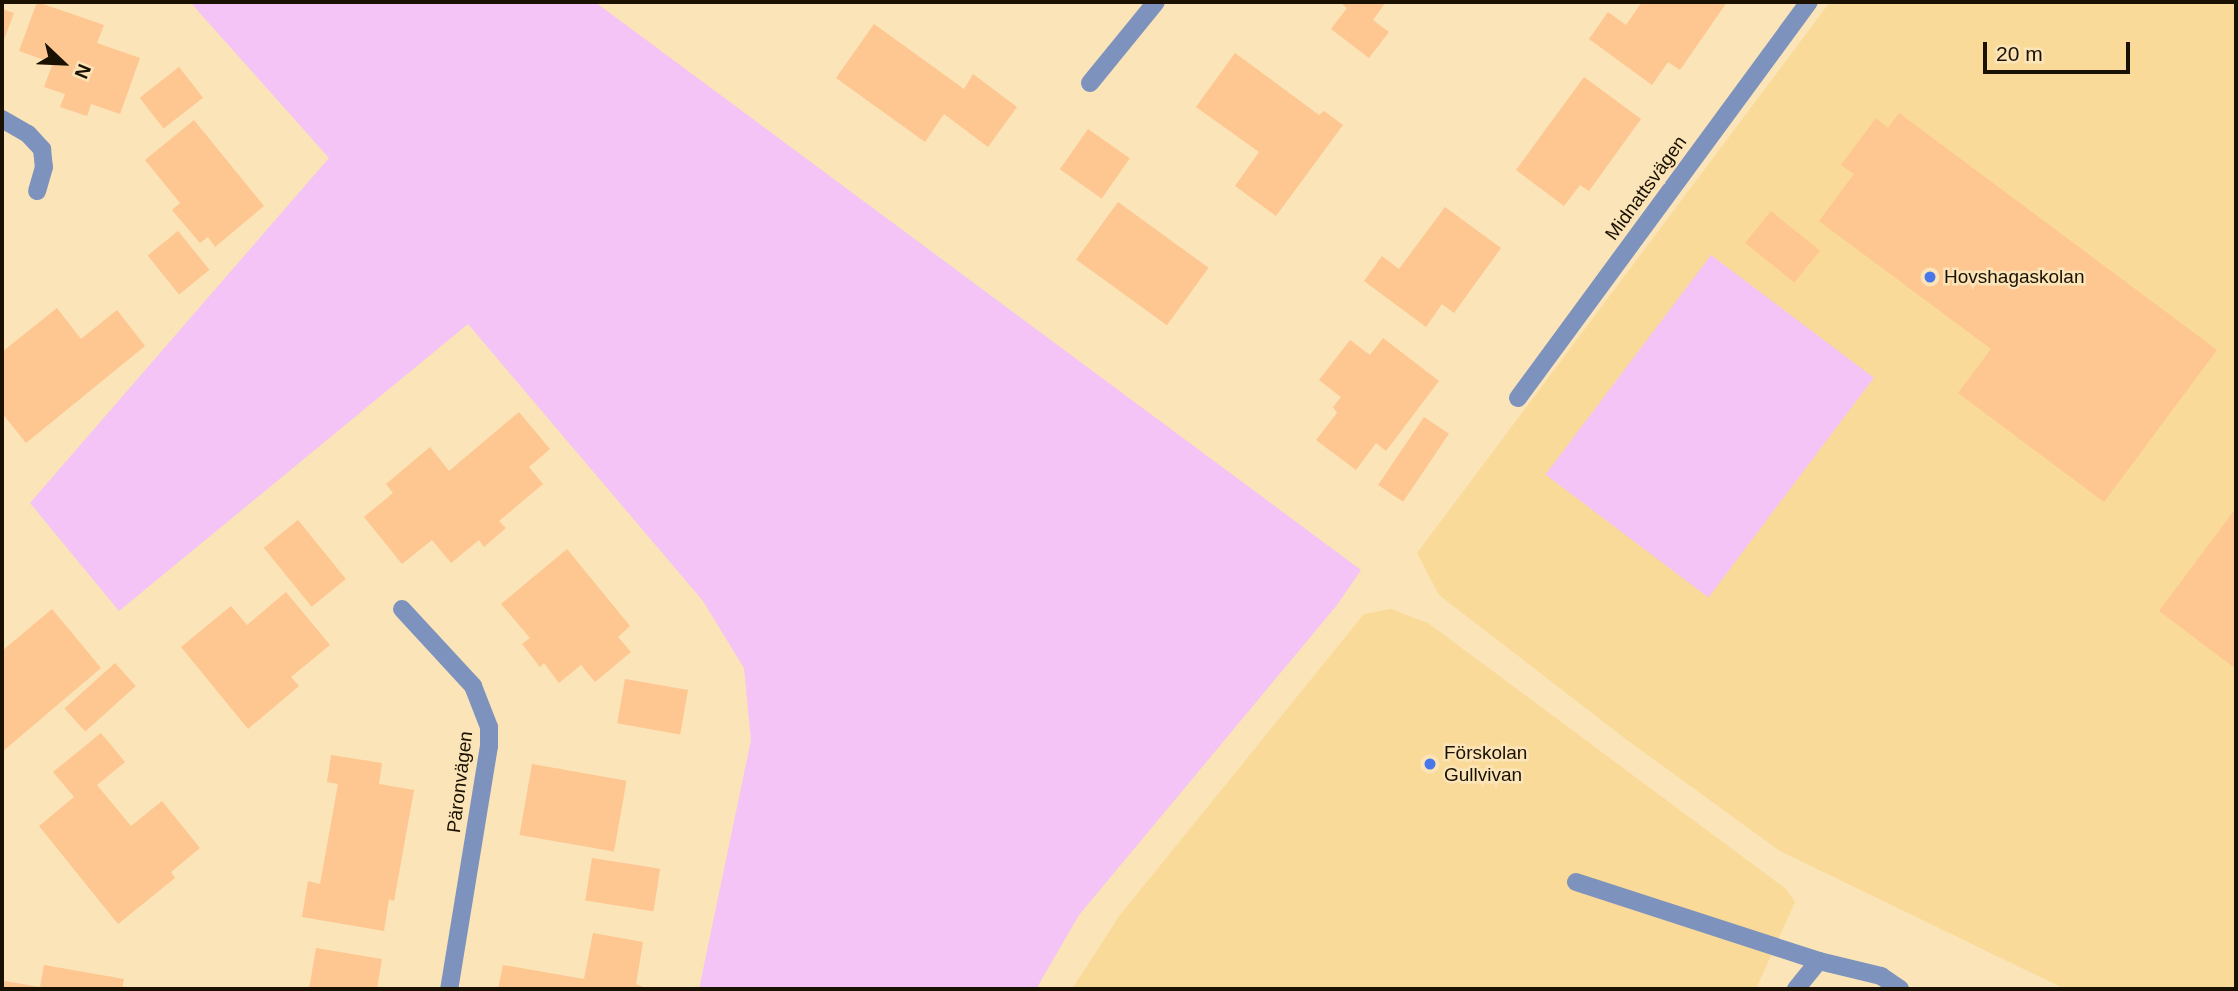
<!DOCTYPE html>
<meta charset="utf-8">
<style>
body{margin:0}
#map{position:relative;width:2238px;height:991px;overflow:hidden;background:#fae4b8;font-family:Arial,sans-serif}
div>[style]{position:absolute}
.built>*{inset:0;background:#fada98}
.green>*{inset:0;background:#f3c4f5;transform-origin:0 0}
.building>*{inset:0;background:#fec690;transform-origin:0 0}
.service>*{height:18px;margin:-9px;padding:0 9px;transform-origin:9px;border-radius:9px;background:#7d92bd}
.minor>*{height:18px;margin:-9px;padding:0 9px;transform-origin:9px;border-radius:9px;background:#7d92bd}
.dots>*{width:19px;height:19px;translate:-50% -50%;box-sizing:border-box;border:4px solid #fae4b8;border-radius:50%}
span{translate:-50% -50%;white-space:nowrap;text-align:center;line-height:1.15;-webkit-text-stroke:5px #fae4b8;paint-order:stroke}
.street-label{font-size:19px;color:#1b1100}
.poi-label{font-size:19px;color:#1b1100}
.left{translate:0 -50%;text-align:left}
.frame{position:absolute;inset:0;border:4px solid #1b1100;pointer-events:none}
.north{position:absolute;left:28px;top:28px;width:70px;height:70px;-webkit-text-stroke:5px #fae4b8;paint-order:stroke;rotate:113deg;font-size:19px;font-weight:700;line-height:28px;text-align:center;color:#1b1100}
.north::after{content:'';display:block;margin:auto;width:24px;height:32px;background:#1b1100;clip-path:polygon(50% 0,100% 100%,50% 72%,0 100%)}
.scale{position:absolute;left:1983px;top:42px;width:147px;height:32px;box-sizing:border-box;border:4px solid #1b1100;border-top:0;padding-left:9px;font-size:21px;line-height:24px;white-space:nowrap;color:#1b1100;-webkit-text-stroke:5px #fae4b8;paint-order:stroke}
</style>
<div id="map">
<div class="built">
<i style="clip-path:polygon(1830px 2px,2236px 2px,2236px 989px,2065px 989px,1780px 851px,1627px 740px,1439px 595px,1417px 553px)"></i>
<i style="clip-path:polygon(1391px 609px,1428px 623px,1786px 889px,1795px 902px,1756px 989px,1072px 989px,1120px 915px,1364px 614px)"></i>
</div>
<div class="green">
<i style="clip-path:polygon(190px 2px,595px 2px,1361px 570px,1337px 605px,1079px 915px,1036px 989px,699px 989px,751px 740px,744px 668px,703px 601px,468px 324px,119px 611px,30px 503px,329px 158px)"></i>
<i style="left:1711px;top:255px;width:204px;height:275px;rotate:37deg"></i>
</div>
<div class="building">
<i style="clip-path:polygon(37px 2px,104px 25px,97px 43px,140px 58px,120px 114px,91px 104px,87px 116px,60px 107px,65px 94px,44px 87px,53px 63px,19px 51px)"></i>
<i style="clip-path:polygon(1339px 2px,1386px 2px,1373px 20px,1389px 32px,1369px 58px,1331px 29px,1347px 8px)"></i>
<i style="clip-path:polygon(1642px 2px,1727px 2px,1680px 70px,1668px 62px,1652px 85px,1589px 39px,1608px 12px,1626px 25px)"></i>
<i style="clip-path:polygon(2px 9px,14px 13px,2px 45px)"></i>
<i style="clip-path:polygon(874px 24px,964px 89px,973px 74px,1017px 107px,988px 147px,944px 114px,925px 142px,836px 78px)"></i>
<i style="clip-path:polygon(1235px 53px,1319px 115px,1324px 111px,1343px 125px,1276px 216px,1235px 186px,1259px 152px,1196px 107px)"></i>
<i style="left:179px;top:67px;width:39px;height:50px;rotate:52deg"></i>
<i style="clip-path:polygon(1584px 77px,1641px 119px,1589px 191px,1580px 185px,1564px 206px,1516px 170px)"></i>
<i style="clip-path:polygon(1899px 113px,2217px 350px,2104px 502px,1958px 393px,1991px 349px,1819px 221px,1854px 174px,1841px 165px,1876px 118px,1888px 128px)"></i>
<i style="clip-path:polygon(194px 120px,264px 206px,215px 247px,208px 237px,200px 243px,172px 210px,180px 203px,145px 160px)"></i>
<i style="left:1088px;top:129px;width:51px;height:49px;rotate:35deg"></i>
<i style="left:1118px;top:202px;width:112px;height:71px;rotate:36deg"></i>
<i style="clip-path:polygon(1445px 207px,1501px 248px,1454px 313px,1442px 304px,1426px 327px,1364px 281px,1382px 256px,1399px 269px)"></i>
<i style="left:1771px;top:211px;width:63px;height:41px;rotate:39deg"></i>
<i style="left:178px;top:231px;width:50px;height:39px;rotate:51deg"></i>
<i style="clip-path:polygon(57px 308px,81px 339px,117px 310px,145px 346px,26px 443px,2px 413px,2px 352px)"></i>
<i style="clip-path:polygon(1383px 338px,1439px 381px,1386px 451px,1376px 443px,1356px 470px,1316px 440px,1337px 413px,1333px 407px,1341px 397px,1319px 380px,1350px 340px,1370px 355px)"></i>
<i style="clip-path:polygon(519px 412px,550px 449px,529px 467px,543px 484px,499px 521px,506px 528px,484px 547px,479px 540px,451px 563px,432px 540px,402px 564px,364px 517px,393px 493px,386px 484px,430px 447px,449px 471px)"></i>
<i style="left:1424px;top:417px;width:30px;height:82px;rotate:34deg"></i>
<i style="clip-path:polygon(2236px 508px,2236px 669px,2159px 611px)"></i>
<i style="left:298px;top:520px;width:76px;height:44px;rotate:51deg"></i>
<i style="clip-path:polygon(567px 549px,630px 626px,618px 637px,631px 652px,595px 682px,581px 665px,559px 683px,544px 663px,540px 667px,522px 644px,530px 638px,501px 604px)"></i>
<i style="clip-path:polygon(286px 592px,330px 645px,291px 677px,299px 686px,248px 729px,181px 647px,231px 606px,247px 625px)"></i>
<i style="clip-path:polygon(52px 609px,101px 668px,2px 752px,2px 651px)"></i>
<i style="left:115px;top:663px;width:31px;height:68px;rotate:48deg"></i>
<i style="left:625px;top:679px;width:64px;height:45px;rotate:10deg"></i>
<i style="clip-path:polygon(101px 733px,125px 762px,97px 785px,131px 826px,162px 801px,200px 848px,171px 872px,175px 878px,118px 924px,39px 826px,74px 797px,53px 772px)"></i>
<i style="clip-path:polygon(331px 755px,382px 763px,379px 784px,414px 790px,394px 901px,389px 899px,384px 931px,302px 917px,308px 881px,320px 884px,338px 784px,327px 782px)"></i>
<i style="left:532px;top:764px;width:96px;height:72px;rotate:10deg"></i>
<i style="left:592px;top:858px;width:69px;height:43px;rotate:9deg"></i>
<i style="clip-path:polygon(593px 933px,643px 942px,636px 984px,648px 989px,498px 989px,503px 965px,584px 979px)"></i>
<i style="clip-path:polygon(316px 948px,382px 959px,377px 989px,309px 989px)"></i>
<i style="clip-path:polygon(44px 965px,124px 979px,122px 989px,3px 989px,4px 981px,40px 987px)"></i>
</div>
<div class="service">
<i style="left:1576px;top:882px;width:256px;rotate:18deg"></i>
</div>
<div class="minor">
<i style="left:1090px;top:83px;width:104px;rotate:-50.8deg"></i>
<i style="left:2px;top:119px;width:30px;rotate:30deg"></i>
<i style="left:28px;top:134px;width:21px;rotate:47deg"></i>
<i style="left:42px;top:149px;width:18px;rotate:84deg"></i>
<i style="left:44px;top:167px;width:25px;rotate:106deg"></i>
<i style="left:1518px;top:398px;width:491px;rotate:-53.7deg"></i>
<i style="left:402px;top:609px;width:105px;rotate:47.3deg"></i>
<i style="left:473px;top:686px;width:44px;rotate:68.7deg"></i>
<i style="left:489px;top:727px;width:19px;rotate:90deg"></i>
<i style="left:489px;top:746px;width:246px;rotate:99.3deg"></i>
<i style="left:1796px;top:989px;width:36px;rotate:-51deg"></i>
<i style="left:1819px;top:961px;width:64px;rotate:13.6deg"></i>
<i style="left:1881px;top:976px;width:23px;rotate:34deg"></i>
</div>
<div class="dots">
<i style="left:1930px;top:277px;background:#4976e9"></i>
<i style="left:1430px;top:764px;background:#4976e9"></i>
</div>
<div class="street-label">
<span style="left:1646px;top:188px;rotate:-54deg">Midnattsvägen</span>
<span style="left:460px;top:782px;rotate:-83deg">Päronvägen</span>
</div>
<div class="poi-label">
<span class="left" style="left:1944px;top:277px">Hovshagaskolan</span>
<span class="left" style="left:1444px;top:764px">Förskolan<br>Gullvivan</span>
</div>
<div class="frame"></div>
<div class="north">N</div>
<div class="scale">20 m</div>
</div>
